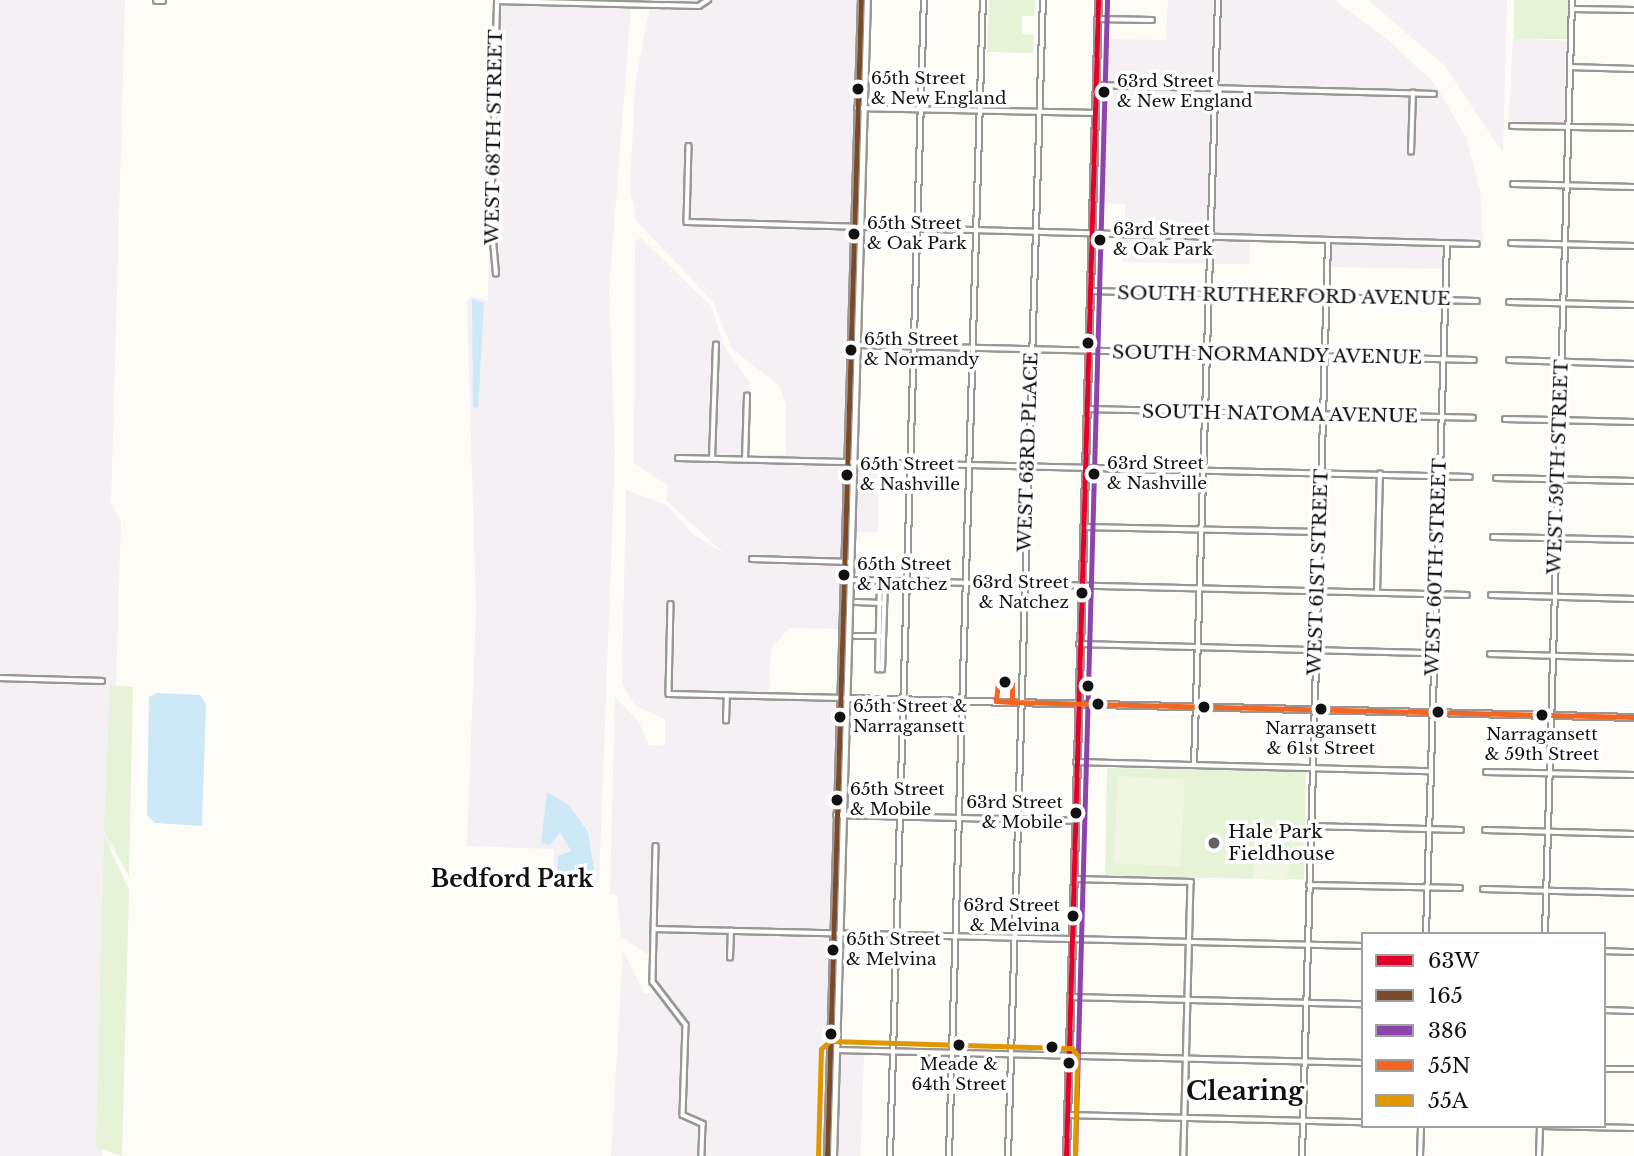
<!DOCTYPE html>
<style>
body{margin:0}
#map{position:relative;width:1634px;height:1156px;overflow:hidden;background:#fdfcf7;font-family:"Libre Baskerville",serif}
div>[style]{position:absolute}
.industrial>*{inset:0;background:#f5f0f3;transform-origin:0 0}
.green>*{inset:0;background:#e7f3d7;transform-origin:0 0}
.pitch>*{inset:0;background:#f0f6e1;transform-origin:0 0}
.water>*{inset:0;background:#cde8f7}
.roads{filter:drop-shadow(2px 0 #979795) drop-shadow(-2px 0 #979795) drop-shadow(0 2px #979795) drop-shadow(0 -2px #979795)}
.minor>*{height:3.5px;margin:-1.75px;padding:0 1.75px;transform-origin:1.75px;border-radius:1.75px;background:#fffffe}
.tertiary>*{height:5px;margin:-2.5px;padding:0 2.5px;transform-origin:2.5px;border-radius:2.5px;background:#fffffe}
.secondary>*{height:5px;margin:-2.5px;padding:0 2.5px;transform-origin:2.5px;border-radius:2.5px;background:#f6f4eb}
.bus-1>*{height:5px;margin:-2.5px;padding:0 2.5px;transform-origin:2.5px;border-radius:2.5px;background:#e4002b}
.bus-2>*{height:5px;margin:-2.5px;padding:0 2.5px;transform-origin:2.5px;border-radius:2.5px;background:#7a4b2a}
.bus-3>*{height:5px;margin:-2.5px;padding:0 2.5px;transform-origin:2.5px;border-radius:2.5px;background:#8e44ad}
.bus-4>*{height:5px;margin:-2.5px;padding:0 2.5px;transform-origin:2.5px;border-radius:2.5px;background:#f26522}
.bus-5>*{height:5px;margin:-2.5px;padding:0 2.5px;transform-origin:2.5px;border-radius:2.5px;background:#e09702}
.dots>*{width:19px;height:19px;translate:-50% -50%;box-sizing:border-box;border:4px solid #fff;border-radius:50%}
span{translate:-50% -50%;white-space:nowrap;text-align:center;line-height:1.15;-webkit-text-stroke:7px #fff;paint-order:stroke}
.bus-label{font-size:17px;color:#111}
.left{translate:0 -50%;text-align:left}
.right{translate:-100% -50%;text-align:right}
.street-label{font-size:19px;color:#111}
.poi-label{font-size:19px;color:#111}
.quarter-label{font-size:23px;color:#111;font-weight:700}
.district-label{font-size:26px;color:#111;font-weight:700}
.legend{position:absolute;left:1361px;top:932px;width:245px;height:196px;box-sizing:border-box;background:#fff;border:2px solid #a0a0a0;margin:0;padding:9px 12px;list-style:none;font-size:21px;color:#111}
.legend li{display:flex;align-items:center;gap:14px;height:35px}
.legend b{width:35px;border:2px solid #a0a0a0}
</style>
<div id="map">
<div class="industrial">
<i style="clip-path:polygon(0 0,125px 0,111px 504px,121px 520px,102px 1156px,0 1156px)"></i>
<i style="clip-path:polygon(493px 0,643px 0,642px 8px,631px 8px,609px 290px,615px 455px,599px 881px,553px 880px,554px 849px,467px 846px,476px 609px,467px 301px,472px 296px,488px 301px)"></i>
<i style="clip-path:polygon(651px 0,857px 0,839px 629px,789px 628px,771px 649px,769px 692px,837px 693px,826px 1156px,611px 1156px,623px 950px,644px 993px,652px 993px,651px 957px,621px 936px,617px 895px,610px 894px,615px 697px,639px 722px,649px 745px,665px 746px,665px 719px,636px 706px,622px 684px,626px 490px,665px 504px,694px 535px,725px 554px,666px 500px,668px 486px,634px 463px,635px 241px,641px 238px,711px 306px,724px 346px,750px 383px,747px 455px,786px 455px,786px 405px,779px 385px,732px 349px,713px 302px,636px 220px,630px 189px,635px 85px)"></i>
<i style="clip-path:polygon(1168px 0,1334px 0,1387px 39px,1434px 83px,1466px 137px,1480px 190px,1483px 242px,1125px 232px,1125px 204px,1098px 203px,1101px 39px,1166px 40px)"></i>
<i style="clip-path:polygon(1368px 0,1507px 0,1503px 153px,1445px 66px)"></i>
<i style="left:1513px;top:38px;width:55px;height:87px;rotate:3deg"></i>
<i style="left:1122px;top:238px;width:128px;height:24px;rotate:1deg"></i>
<i style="left:1329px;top:243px;width:117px;height:24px;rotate:1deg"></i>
<i style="left:855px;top:464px;width:23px;height:68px"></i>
<i style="left:838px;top:1053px;width:26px;height:103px;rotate:2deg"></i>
</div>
<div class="green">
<i style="clip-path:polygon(989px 0,1035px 0,1034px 16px,1022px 16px,1022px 34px,1034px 35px,1033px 53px,987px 52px)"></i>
<i style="left:1514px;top:0;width:55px;height:39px"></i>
<i style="clip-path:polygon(110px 685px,133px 687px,129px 876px,104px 831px)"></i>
<i style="left:1107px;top:768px;width:199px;height:108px;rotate:1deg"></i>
<i style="clip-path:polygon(104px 836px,129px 890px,122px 1156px,96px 1147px)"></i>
</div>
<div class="pitch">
<i style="left:1118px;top:776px;width:67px;height:87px;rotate:3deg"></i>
<i style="clip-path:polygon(1280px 847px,1293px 852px,1286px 880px,1253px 879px,1253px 859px,1276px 859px)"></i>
</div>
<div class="water">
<i style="clip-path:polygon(472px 299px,484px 303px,478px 408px,473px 407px)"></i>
<i style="clip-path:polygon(156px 693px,200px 695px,206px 704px,202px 826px,155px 823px,147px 815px,149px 697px)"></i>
<i style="clip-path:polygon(547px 792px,569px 805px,588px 832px,595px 876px,557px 876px,558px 856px,571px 851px,560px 832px,550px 845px,541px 843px)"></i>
</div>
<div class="roads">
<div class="minor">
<i style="left:497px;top:1px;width:202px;rotate:1.4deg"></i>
<i style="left:699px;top:6px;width:11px;rotate:-34deg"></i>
<i style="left:1572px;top:9px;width:62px;rotate:0.9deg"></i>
<i style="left:1097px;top:19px;width:55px;rotate:1deg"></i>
<i style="left:1570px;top:67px;width:64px;rotate:1.8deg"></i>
<i style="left:1096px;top:85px;width:338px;rotate:1.5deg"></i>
<i style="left:857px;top:108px;width:238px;rotate:1.2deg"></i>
<i style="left:1512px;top:126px;width:122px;rotate:0.9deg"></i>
<i style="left:689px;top:146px;width:76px;rotate:91.5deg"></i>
<i style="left:687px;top:222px;width:790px;rotate:1.6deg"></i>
<i style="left:1411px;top:152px;width:59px;rotate:-88.1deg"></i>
<i style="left:1513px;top:184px;width:121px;rotate:1.4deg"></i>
<i style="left:1511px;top:243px;width:123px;rotate:1.4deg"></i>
<i style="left:496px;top:274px;width:55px;rotate:-95.2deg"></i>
<i style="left:491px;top:219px;width:219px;rotate:-88.4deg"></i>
<i style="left:1091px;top:291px;width:386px;rotate:1.5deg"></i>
<i style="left:1509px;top:302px;width:125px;rotate:1.4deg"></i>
<i style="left:857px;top:345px;width:617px;rotate:1.39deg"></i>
<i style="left:1509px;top:360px;width:125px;rotate:1.8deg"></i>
<i style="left:1087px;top:409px;width:386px;rotate:1.3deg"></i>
<i style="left:1505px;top:419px;width:129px;rotate:1.3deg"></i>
<i style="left:678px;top:458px;width:792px;rotate:1.37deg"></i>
<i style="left:712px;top:459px;width:114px;rotate:-88deg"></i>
<i style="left:745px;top:460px;width:64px;rotate:-88.2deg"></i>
<i style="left:1496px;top:478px;width:138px;rotate:1.2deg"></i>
<i style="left:1083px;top:527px;width:236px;rotate:1.2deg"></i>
<i style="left:1493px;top:537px;width:141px;rotate:1.2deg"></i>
<i style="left:752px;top:559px;width:99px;rotate:1.7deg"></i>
<i style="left:850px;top:580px;width:617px;rotate:1.39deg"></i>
<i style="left:1377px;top:593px;width:119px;rotate:-88.6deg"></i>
<i style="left:1491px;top:595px;width:143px;rotate:1.6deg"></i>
<i style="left:856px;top:602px;width:26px;rotate:2deg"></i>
<i style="left:671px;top:604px;width:90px;rotate:91.3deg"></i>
<i style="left:669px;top:694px;width:174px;rotate:1.3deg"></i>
<i style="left:855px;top:636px;width:26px"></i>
<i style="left:1079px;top:644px;width:355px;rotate:1.5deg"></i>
<i style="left:1490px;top:654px;width:144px;rotate:1.6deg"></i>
<i style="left:878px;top:670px;width:90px;rotate:-88.7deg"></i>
<i style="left:882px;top:670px;width:89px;rotate:-88.1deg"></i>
<i style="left:0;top:678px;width:102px;rotate:1.7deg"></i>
<i style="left:726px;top:721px;width:25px;rotate:-88deg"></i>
<i style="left:1076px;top:762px;width:354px;rotate:1.5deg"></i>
<i style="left:1194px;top:765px;width:765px;rotate:-88.2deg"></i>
<i style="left:1486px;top:772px;width:148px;rotate:1.2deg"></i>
<i style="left:836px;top:815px;width:238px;rotate:1.4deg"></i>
<i style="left:1311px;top:826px;width:150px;rotate:1.5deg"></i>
<i style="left:1485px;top:830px;width:149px;rotate:1.5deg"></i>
<i style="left:656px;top:846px;width:136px;rotate:91.3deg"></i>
<i style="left:653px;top:982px;width:54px;rotate:52.5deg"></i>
<i style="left:686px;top:1025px;width:90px;rotate:91.9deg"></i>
<i style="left:683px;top:1115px;width:22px;rotate:24deg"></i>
<i style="left:703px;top:1124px;width:32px;rotate:92deg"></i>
<i style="left:1075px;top:879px;width:116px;rotate:1.5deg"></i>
<i style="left:1191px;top:882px;width:274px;rotate:91.5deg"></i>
<i style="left:1309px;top:885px;width:151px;rotate:1.1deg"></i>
<i style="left:1483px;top:889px;width:151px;rotate:1.5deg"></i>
<i style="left:654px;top:929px;width:709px;rotate:1.37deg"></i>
<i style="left:1426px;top:934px;width:691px;rotate:-88.26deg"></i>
<i style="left:1545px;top:934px;width:934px;rotate:-88.34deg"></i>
<i style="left:1604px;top:951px;width:30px;rotate:2deg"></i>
<i style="left:730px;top:958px;width:27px;rotate:-88deg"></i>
<i style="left:1070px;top:997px;width:293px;rotate:1.4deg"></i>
<i style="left:1604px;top:1010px;width:30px;rotate:2deg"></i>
<i style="left:837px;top:1050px;width:526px;rotate:1.42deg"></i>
<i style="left:1604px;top:1069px;width:30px"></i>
<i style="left:1067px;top:1115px;width:296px;rotate:1.4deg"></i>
<i style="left:1543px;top:1126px;width:91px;rotate:1.3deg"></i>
<i style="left:890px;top:1156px;width:1156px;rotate:-88.32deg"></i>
<i style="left:949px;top:1156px;width:1156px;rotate:-88.32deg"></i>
<i style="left:1008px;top:1156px;width:1157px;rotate:-88.27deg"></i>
<i style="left:1302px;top:1156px;width:916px;rotate:-88.37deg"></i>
<i style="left:1420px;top:1156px;width:30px;rotate:-88deg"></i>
<i style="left:1539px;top:1156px;width:30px;rotate:-88deg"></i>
</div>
<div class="tertiary">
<i style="left:156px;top:0;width:6px"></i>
<i style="left:847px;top:698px;width:787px;rotate:1.38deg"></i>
<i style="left:827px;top:1156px;width:1156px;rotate:-88.32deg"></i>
<i style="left:833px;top:1156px;width:1156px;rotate:-88.32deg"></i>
</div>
<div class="secondary">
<i style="left:1066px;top:1156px;width:1156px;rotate:-88.41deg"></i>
</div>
</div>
<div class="bus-1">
<i style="left:1066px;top:1156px;width:1156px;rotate:-88.41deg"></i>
</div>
<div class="bus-2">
<i style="left:827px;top:1156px;width:1156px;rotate:-88.32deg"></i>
</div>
<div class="bus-3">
<i style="left:1075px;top:1156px;width:1156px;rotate:-88.41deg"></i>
</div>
<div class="bus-4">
<i style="left:998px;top:681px;width:14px;rotate:8deg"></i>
<i style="left:1012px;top:683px;width:19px;rotate:90deg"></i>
<i style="left:1012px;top:702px;width:16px;rotate:-176deg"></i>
<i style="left:996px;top:701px;width:20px;rotate:-84deg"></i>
<i style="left:1012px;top:702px;width:622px;rotate:1.38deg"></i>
</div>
<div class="bus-5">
<i style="left:818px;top:1156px;width:107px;rotate:-88.4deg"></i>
<i style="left:821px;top:1049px;width:12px;rotate:-42deg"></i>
<i style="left:830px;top:1041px;width:242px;rotate:1.7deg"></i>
<i style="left:1072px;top:1048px;width:9px;rotate:54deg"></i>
<i style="left:1077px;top:1055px;width:101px;rotate:91.1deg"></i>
</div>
<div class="dots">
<i style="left:858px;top:89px;background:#111"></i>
<i style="left:1104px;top:92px;background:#111"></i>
<i style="left:854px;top:234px;background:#111"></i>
<i style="left:1100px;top:240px;background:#111"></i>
<i style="left:1088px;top:343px;background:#111"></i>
<i style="left:851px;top:350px;background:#111"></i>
<i style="left:1094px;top:474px;background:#111"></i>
<i style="left:847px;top:475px;background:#111"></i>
<i style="left:844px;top:575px;background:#111"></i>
<i style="left:1082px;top:593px;background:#111"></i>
<i style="left:1005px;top:682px;background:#111"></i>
<i style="left:1088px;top:686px;background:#111"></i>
<i style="left:1098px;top:704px;background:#111"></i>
<i style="left:1204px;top:707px;background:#111"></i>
<i style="left:1321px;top:709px;background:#111"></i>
<i style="left:1438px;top:712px;background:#111"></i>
<i style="left:1542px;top:715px;background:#111"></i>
<i style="left:840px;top:717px;background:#111"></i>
<i style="left:837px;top:800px;background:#111"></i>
<i style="left:1076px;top:813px;background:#111"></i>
<i style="left:1214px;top:843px;background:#646362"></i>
<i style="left:1073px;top:916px;background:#111"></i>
<i style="left:833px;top:950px;background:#111"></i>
<i style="left:831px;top:1034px;background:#111"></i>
<i style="left:959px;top:1045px;background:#111"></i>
<i style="left:1052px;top:1047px;background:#111"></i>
<i style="left:1069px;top:1063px;background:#111"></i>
</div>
<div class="bus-label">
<span class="left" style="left:871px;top:89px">65th Street<br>&amp; New England</span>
<span class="left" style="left:1117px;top:92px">63rd Street<br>&amp; New England</span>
<span class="left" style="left:867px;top:234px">65th Street<br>&amp; Oak Park</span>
<span class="left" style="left:1113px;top:240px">63rd Street<br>&amp; Oak Park</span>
<span class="left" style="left:864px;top:350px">65th Street<br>&amp; Normandy</span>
<span class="left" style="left:1107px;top:474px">63rd Street<br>&amp; Nashville</span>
<span class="left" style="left:860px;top:475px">65th Street<br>&amp; Nashville</span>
<span class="left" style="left:857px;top:575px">65th Street<br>&amp; Natchez</span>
<span class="right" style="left:1069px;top:593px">63rd Street<br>&amp; Natchez</span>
<span class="left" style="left:853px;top:717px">65th Street &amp;<br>Narragansett</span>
<span style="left:1321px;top:739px">Narragansett<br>&amp; 61st Street</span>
<span style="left:1542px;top:745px">Narragansett<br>&amp; 59th Street</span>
<span class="left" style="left:850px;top:800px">65th Street<br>&amp; Mobile</span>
<span class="right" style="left:1063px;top:813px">63rd Street<br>&amp; Mobile</span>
<span class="right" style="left:1060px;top:916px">63rd Street<br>&amp; Melvina</span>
<span class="left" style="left:846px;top:950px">65th Street<br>&amp; Melvina</span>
<span style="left:959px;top:1075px">Meade &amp;<br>64th Street</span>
</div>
<div class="street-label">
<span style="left:494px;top:137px;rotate:-89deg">WEST 68TH STREET</span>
<span style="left:1284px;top:296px;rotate:1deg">SOUTH RUTHERFORD AVENUE</span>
<span style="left:1267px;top:355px;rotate:1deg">SOUTH NORMANDY AVENUE</span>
<span style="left:1280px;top:414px;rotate:1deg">SOUTH NATOMA AVENUE</span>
<span style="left:1028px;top:452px;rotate:-88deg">WEST 63RD PLACE</span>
<span style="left:1558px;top:467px;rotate:-88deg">WEST 59TH STREET</span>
<span style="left:1436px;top:567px;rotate:-88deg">WEST 60TH STREET</span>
<span style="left:1318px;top:572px;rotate:-88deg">WEST 61ST STREET</span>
</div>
<div class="poi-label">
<span class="left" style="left:1228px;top:843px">Hale Park<br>Fieldhouse</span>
</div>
<div class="quarter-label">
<span style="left:512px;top:879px">Bedford Park</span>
</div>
<div class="district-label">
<span style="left:1245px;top:1092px">Clearing</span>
</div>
<ul class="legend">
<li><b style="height:9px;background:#e4002b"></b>63W</li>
<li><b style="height:9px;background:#7a4b2a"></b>165</li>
<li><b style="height:9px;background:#8e44ad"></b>386</li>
<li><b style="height:9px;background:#f26522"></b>55N</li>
<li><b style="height:9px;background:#e09702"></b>55A</li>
</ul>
</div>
